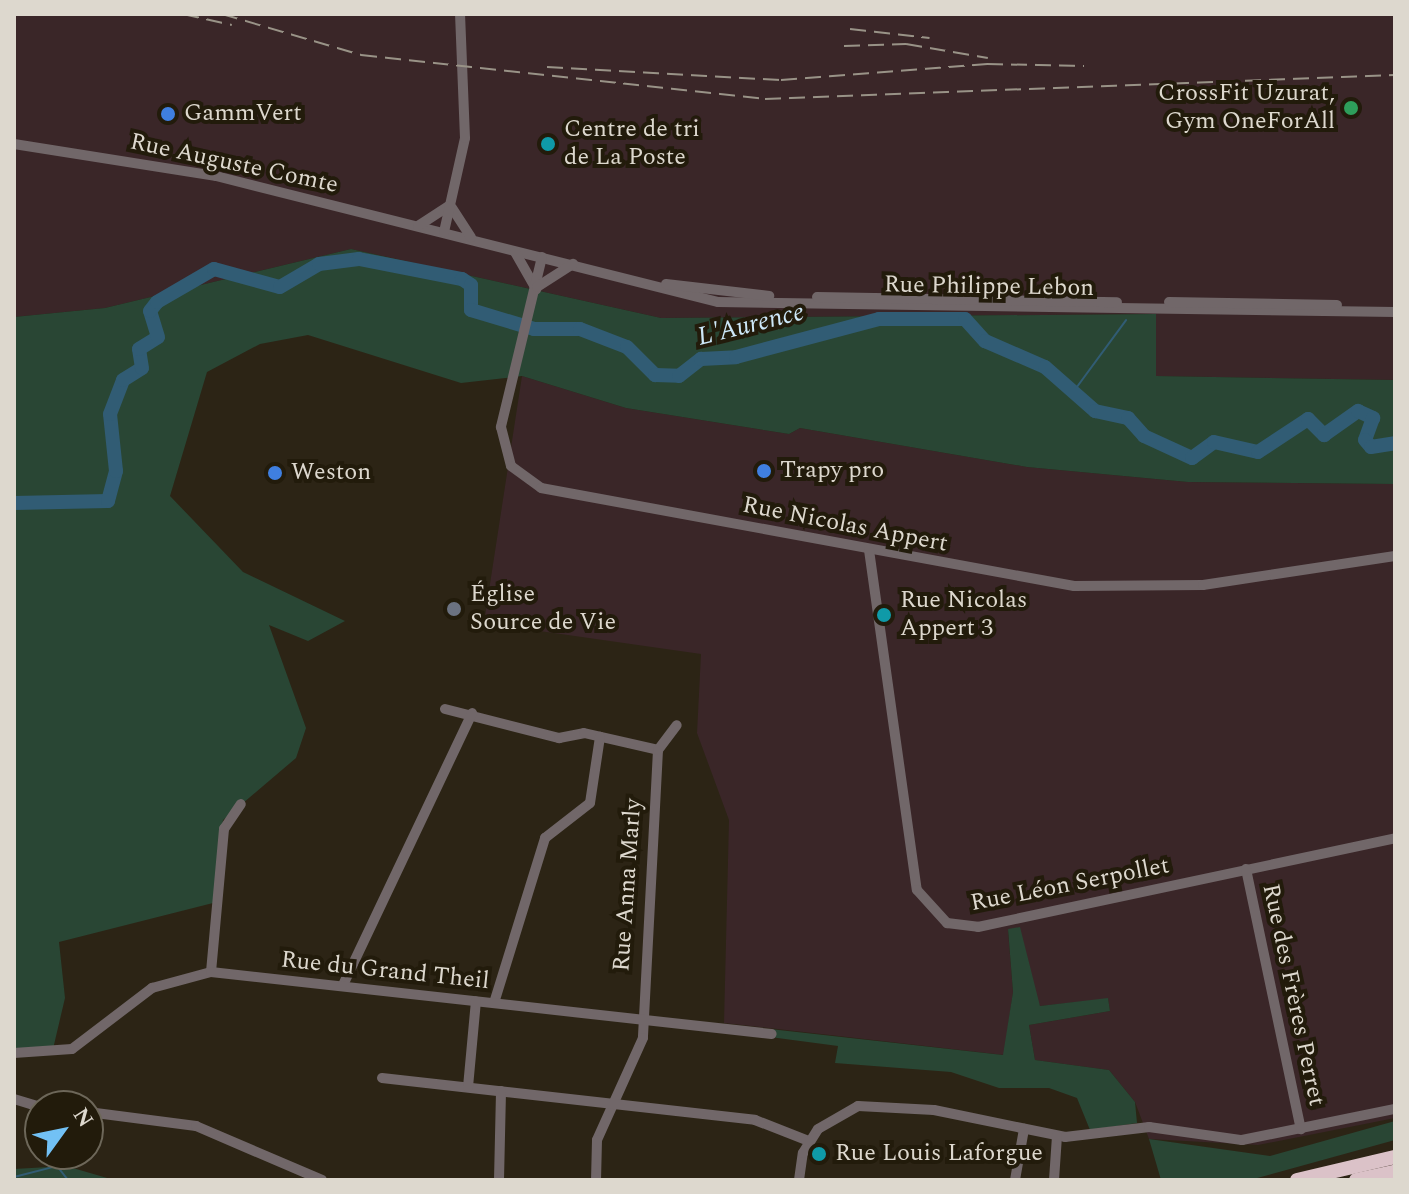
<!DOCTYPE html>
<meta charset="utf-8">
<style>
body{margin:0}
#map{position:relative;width:1409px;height:1194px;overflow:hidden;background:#2c2415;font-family:Spectral,serif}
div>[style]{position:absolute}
.industrial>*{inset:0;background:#3a2628}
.green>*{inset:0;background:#294634}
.stream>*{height:2px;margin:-1px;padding:0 1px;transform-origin:1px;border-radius:1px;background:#315c74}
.river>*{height:14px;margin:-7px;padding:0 7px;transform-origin:7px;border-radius:7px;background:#315c74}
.minor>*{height:10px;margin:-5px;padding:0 5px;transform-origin:5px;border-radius:5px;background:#716769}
.highway>*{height:14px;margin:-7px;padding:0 7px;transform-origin:7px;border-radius:7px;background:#dbc2c8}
.rail>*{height:2px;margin-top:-1px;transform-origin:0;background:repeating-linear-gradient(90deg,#999387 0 16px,transparent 0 24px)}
.dots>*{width:22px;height:22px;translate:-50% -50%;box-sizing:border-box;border:4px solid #221b0b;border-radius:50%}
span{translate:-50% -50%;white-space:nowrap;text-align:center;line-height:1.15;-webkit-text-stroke:8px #221b0b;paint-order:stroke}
.poi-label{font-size:24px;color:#ddd8ce}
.right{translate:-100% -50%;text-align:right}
.left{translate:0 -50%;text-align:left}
.street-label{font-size:24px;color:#ddd8ce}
.water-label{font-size:26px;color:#cde8f9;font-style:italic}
.frame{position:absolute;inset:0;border:16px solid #ddd8ce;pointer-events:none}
.north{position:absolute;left:24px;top:1090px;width:80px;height:80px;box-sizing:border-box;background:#221b0b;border:2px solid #6d6759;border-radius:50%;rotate:57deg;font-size:22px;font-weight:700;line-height:32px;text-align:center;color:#ddd8ce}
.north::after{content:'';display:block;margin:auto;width:28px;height:36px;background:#72c1f5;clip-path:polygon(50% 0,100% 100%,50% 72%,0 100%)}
</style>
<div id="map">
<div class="industrial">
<i style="clip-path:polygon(14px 14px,1395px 14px,1395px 380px,1155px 376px,1156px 314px,661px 318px,351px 249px,105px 308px,14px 317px)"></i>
<i style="clip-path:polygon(522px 376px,626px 408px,789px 434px,800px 428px,1027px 467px,1188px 482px,1395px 484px,1395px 1118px,1258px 1145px,1149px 1139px,1135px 1102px,1109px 1070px,1035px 1060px,1029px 1025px,1110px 1011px,1108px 999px,1040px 1006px,1008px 930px,1013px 992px,1004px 1055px,724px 1023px,729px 820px,697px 733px,701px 654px,484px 623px)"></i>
</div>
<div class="green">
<i style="clip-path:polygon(351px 249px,661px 318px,1156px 314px,1156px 376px,1395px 380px,1395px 484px,1188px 482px,1027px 467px,800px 428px,789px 434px,626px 408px,522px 376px,461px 383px,308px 335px,260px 344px,207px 372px,170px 496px,243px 572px,345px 621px,308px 641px,269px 625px,306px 728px,296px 758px,223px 820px,213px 903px,59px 942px,65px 998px,53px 1049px,14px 1050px,14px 317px,105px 308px)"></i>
<i style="clip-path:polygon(1020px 927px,1040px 1006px,1108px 998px,1110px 1011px,1029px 1025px,1035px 1060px,1109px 1070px,1135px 1102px,1137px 1123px,1090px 1130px,1077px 1098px,1049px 1088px,999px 1088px,951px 1072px,835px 1063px,838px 1046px,770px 1037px,770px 1029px,1003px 1055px,1013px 992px,1008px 929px)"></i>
<i style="clip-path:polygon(1395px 1121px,1395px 1140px,1250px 1180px,1161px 1180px,1149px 1139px,1270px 1156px)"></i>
<i style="clip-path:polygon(66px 1166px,114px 1180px,14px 1180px,14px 1169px)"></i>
</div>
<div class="stream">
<i style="left:1071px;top:395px;width:93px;rotate:-53.7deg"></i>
<i style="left:14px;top:1177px;width:44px;rotate:-14.3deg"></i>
<i style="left:57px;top:1166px;width:18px;rotate:52deg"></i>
</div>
<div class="river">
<i style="left:14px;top:503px;width:94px;rotate:-1.2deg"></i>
<i style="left:108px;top:501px;width:31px;rotate:-75deg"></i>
<i style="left:116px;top:471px;width:57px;rotate:-96deg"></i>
<i style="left:110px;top:414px;width:36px;rotate:-69deg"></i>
<i style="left:123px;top:380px;width:22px;rotate:-32deg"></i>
<i style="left:142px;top:368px;width:19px;rotate:-99deg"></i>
<i style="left:139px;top:349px;width:22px;rotate:-32deg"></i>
<i style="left:158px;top:337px;width:27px;rotate:-107deg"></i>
<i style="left:150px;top:311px;width:11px;rotate:-52deg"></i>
<i style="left:157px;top:302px;width:66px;rotate:-30.1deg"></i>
<i style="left:214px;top:269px;width:68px;rotate:15.3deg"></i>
<i style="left:280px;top:287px;width:45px;rotate:-30.5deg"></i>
<i style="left:319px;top:264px;width:40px;rotate:-7.1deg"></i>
<i style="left:359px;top:259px;width:105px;rotate:11deg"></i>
<i style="left:462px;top:279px;width:11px;rotate:34deg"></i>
<i style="left:471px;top:285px;width:25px;rotate:90deg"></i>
<i style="left:471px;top:310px;width:66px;rotate:16.8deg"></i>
<i style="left:534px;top:329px;width:46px"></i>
<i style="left:580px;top:329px;width:50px;rotate:21deg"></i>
<i style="left:627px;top:347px;width:40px;rotate:45deg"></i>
<i style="left:655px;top:375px;width:24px;rotate:2deg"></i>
<i style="left:679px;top:376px;width:28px;rotate:-38deg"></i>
<i style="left:701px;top:359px;width:35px;rotate:-3deg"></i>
<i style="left:736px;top:357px;width:148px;rotate:-14.9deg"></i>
<i style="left:879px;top:319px;width:86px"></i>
<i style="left:965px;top:319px;width:30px;rotate:48deg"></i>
<i style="left:985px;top:341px;width:65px;rotate:23.4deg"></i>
<i style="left:1045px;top:367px;width:67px;rotate:41.3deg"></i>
<i style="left:1095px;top:411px;width:34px;rotate:12deg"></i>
<i style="left:1128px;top:418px;width:24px;rotate:48deg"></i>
<i style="left:1144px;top:436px;width:53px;rotate:24.6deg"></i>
<i style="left:1192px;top:458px;width:27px;rotate:-36deg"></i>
<i style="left:1214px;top:442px;width:45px;rotate:12.8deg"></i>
<i style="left:1258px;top:452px;width:60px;rotate:-33.4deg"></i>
<i style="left:1308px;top:419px;width:23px;rotate:45deg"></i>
<i style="left:1324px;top:435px;width:42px;rotate:-35.2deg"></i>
<i style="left:1358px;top:411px;width:17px;rotate:25deg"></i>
<i style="left:1373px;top:418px;width:23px;rotate:110deg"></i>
<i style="left:1365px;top:440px;width:9px;rotate:49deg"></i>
<i style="left:1371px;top:447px;width:24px;rotate:-9deg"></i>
</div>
<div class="minor">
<i style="left:14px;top:144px;width:205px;rotate:9deg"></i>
<i style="left:216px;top:176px;width:518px;rotate:14.09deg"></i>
<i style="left:718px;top:302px;width:677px;rotate:0.85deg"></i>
<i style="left:452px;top:208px;width:35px;rotate:57deg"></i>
<i style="left:418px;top:226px;width:38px;rotate:-33deg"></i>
<i style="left:444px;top:232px;width:96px;rotate:-77.4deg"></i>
<i style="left:465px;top:138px;width:124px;rotate:-92.3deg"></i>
<i style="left:515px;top:252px;width:43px;rotate:60.4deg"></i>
<i style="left:542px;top:257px;width:175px;rotate:103.6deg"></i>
<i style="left:501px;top:427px;width:40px;rotate:75.6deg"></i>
<i style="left:511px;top:466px;width:37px;rotate:36deg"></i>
<i style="left:541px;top:488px;width:542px;rotate:10.42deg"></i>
<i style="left:1074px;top:586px;width:129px;rotate:-0.4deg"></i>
<i style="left:1203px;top:585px;width:194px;rotate:-8.6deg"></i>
<i style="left:666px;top:284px;width:104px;rotate:6.6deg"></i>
<i style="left:537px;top:287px;width:43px;rotate:-32.6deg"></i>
<i style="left:817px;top:297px;width:300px;rotate:1deg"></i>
<i style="left:1169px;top:302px;width:168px;rotate:1deg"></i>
<i style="left:869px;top:550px;width:343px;rotate:82deg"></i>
<i style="left:917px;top:890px;width:45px;rotate:47.7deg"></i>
<i style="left:947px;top:923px;width:31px;rotate:7deg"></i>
<i style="left:978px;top:927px;width:426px;rotate:-12deg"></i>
<i style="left:445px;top:709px;width:118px;rotate:14.3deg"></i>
<i style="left:559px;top:738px;width:25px;rotate:-11deg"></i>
<i style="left:584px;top:733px;width:76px;rotate:12.9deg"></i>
<i style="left:658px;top:750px;width:288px;rotate:93deg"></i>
<i style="left:643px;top:1038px;width:112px;rotate:114.3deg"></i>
<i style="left:597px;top:1140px;width:40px;rotate:91.4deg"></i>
<i style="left:658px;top:750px;width:31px;rotate:-53deg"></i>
<i style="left:1246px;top:869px;width:266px;rotate:78.1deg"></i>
<i style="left:211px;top:972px;width:144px;rotate:-84.8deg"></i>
<i style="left:224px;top:829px;width:30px;rotate:-56deg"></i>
<i style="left:343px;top:985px;width:301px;rotate:-64.6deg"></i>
<i style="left:494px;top:1003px;width:173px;rotate:-72.8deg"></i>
<i style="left:545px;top:838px;width:57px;rotate:-37.9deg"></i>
<i style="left:590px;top:803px;width:67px;rotate:-81.4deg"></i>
<i style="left:14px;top:1053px;width:58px;rotate:-3.9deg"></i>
<i style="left:72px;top:1049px;width:101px;rotate:-37.3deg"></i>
<i style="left:152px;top:988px;width:61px;rotate:-15.2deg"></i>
<i style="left:211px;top:972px;width:564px;rotate:6.31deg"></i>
<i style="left:382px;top:1078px;width:375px;rotate:6.4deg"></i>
<i style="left:755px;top:1120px;width:58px;rotate:21.3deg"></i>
<i style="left:468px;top:1087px;width:86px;rotate:-84.7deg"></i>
<i style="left:14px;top:1099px;width:27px;rotate:17deg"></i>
<i style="left:88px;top:1112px;width:109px;rotate:7.4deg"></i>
<i style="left:196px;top:1126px;width:137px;rotate:23.2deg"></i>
<i style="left:499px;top:1180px;width:89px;rotate:-88.7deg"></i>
<i style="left:799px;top:1180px;width:27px;rotate:-82deg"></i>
<i style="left:803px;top:1153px;width:28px;rotate:-58deg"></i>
<i style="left:818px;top:1129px;width:46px;rotate:-29.9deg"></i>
<i style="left:858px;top:1106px;width:76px;rotate:3deg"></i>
<i style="left:934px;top:1110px;width:134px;rotate:11.6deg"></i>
<i style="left:1065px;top:1137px;width:85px;rotate:-6.8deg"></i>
<i style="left:1149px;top:1127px;width:94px;rotate:8deg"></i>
<i style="left:1242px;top:1140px;width:156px;rotate:-11.5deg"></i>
<i style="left:1015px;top:1180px;width:52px;rotate:-80deg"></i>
<i style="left:1054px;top:1180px;width:44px;rotate:-86.1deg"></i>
</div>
<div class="highway">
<i style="left:1297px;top:1180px;width:101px;rotate:-13.2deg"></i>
<i style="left:1356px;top:1180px;width:40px;rotate:-12deg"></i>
</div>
<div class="rail">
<i style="left:183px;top:14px;width:50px;rotate:12.7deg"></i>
<i style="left:222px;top:14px;width:145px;rotate:16.4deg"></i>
<i style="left:361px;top:55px;width:406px;rotate:6.2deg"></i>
<i style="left:765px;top:99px;width:630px;rotate:-2.18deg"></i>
<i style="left:850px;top:29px;width:80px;rotate:6.5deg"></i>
<i style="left:844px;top:46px;width:62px;rotate:-1.8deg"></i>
<i style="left:906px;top:44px;width:83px;rotate:9.7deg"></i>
<i style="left:547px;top:67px;width:234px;rotate:3.2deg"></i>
<i style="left:781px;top:80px;width:207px;rotate:-4.4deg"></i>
<i style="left:987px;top:64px;width:97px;rotate:1.2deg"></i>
</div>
<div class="dots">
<i style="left:1351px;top:108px;background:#2e9e5b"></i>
<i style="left:168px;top:114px;background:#3f7fe0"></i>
<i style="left:548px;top:144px;background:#0f9aa8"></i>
<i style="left:764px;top:471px;background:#3f7fe0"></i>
<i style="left:275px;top:473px;background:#3f7fe0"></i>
<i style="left:454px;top:609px;background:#6b7280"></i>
<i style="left:884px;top:615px;background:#0f9aa8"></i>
<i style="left:819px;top:1154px;background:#0f9aa8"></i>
</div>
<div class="poi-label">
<span class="right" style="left:1335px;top:108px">CrossFit Uzurat,<br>Gym OneForAll</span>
<span class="left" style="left:184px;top:114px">GammVert</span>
<span class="left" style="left:564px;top:144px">Centre de tri<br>de La Poste</span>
<span class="left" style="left:780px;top:471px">Trapy pro</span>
<span class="left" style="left:291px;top:473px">Weston</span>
<span class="left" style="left:470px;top:609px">Église<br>Source de Vie</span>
<span class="left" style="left:900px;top:615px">Rue Nicolas<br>Appert 3</span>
<span class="left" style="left:835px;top:1154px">Rue Louis Laforgue</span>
</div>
<div class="street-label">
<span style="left:234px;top:164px;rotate:12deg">Rue Auguste Comte</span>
<span style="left:989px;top:287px;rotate:1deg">Rue Philippe Lebon</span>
<span style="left:845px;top:525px;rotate:11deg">Rue Nicolas Appert</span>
<span style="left:628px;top:885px;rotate:-86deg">Rue Anna Marly</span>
<span style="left:1070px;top:885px;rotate:-11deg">Rue Léon Serpollet</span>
<span style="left:385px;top:971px;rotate:6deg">Rue du Grand Theil</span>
<span style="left:1293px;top:995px;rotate:78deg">Rue des Frères Perret</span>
</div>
<div class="water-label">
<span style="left:751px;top:325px;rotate:-14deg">L'Aurence</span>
</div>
<div class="frame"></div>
<div class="north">N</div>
</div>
